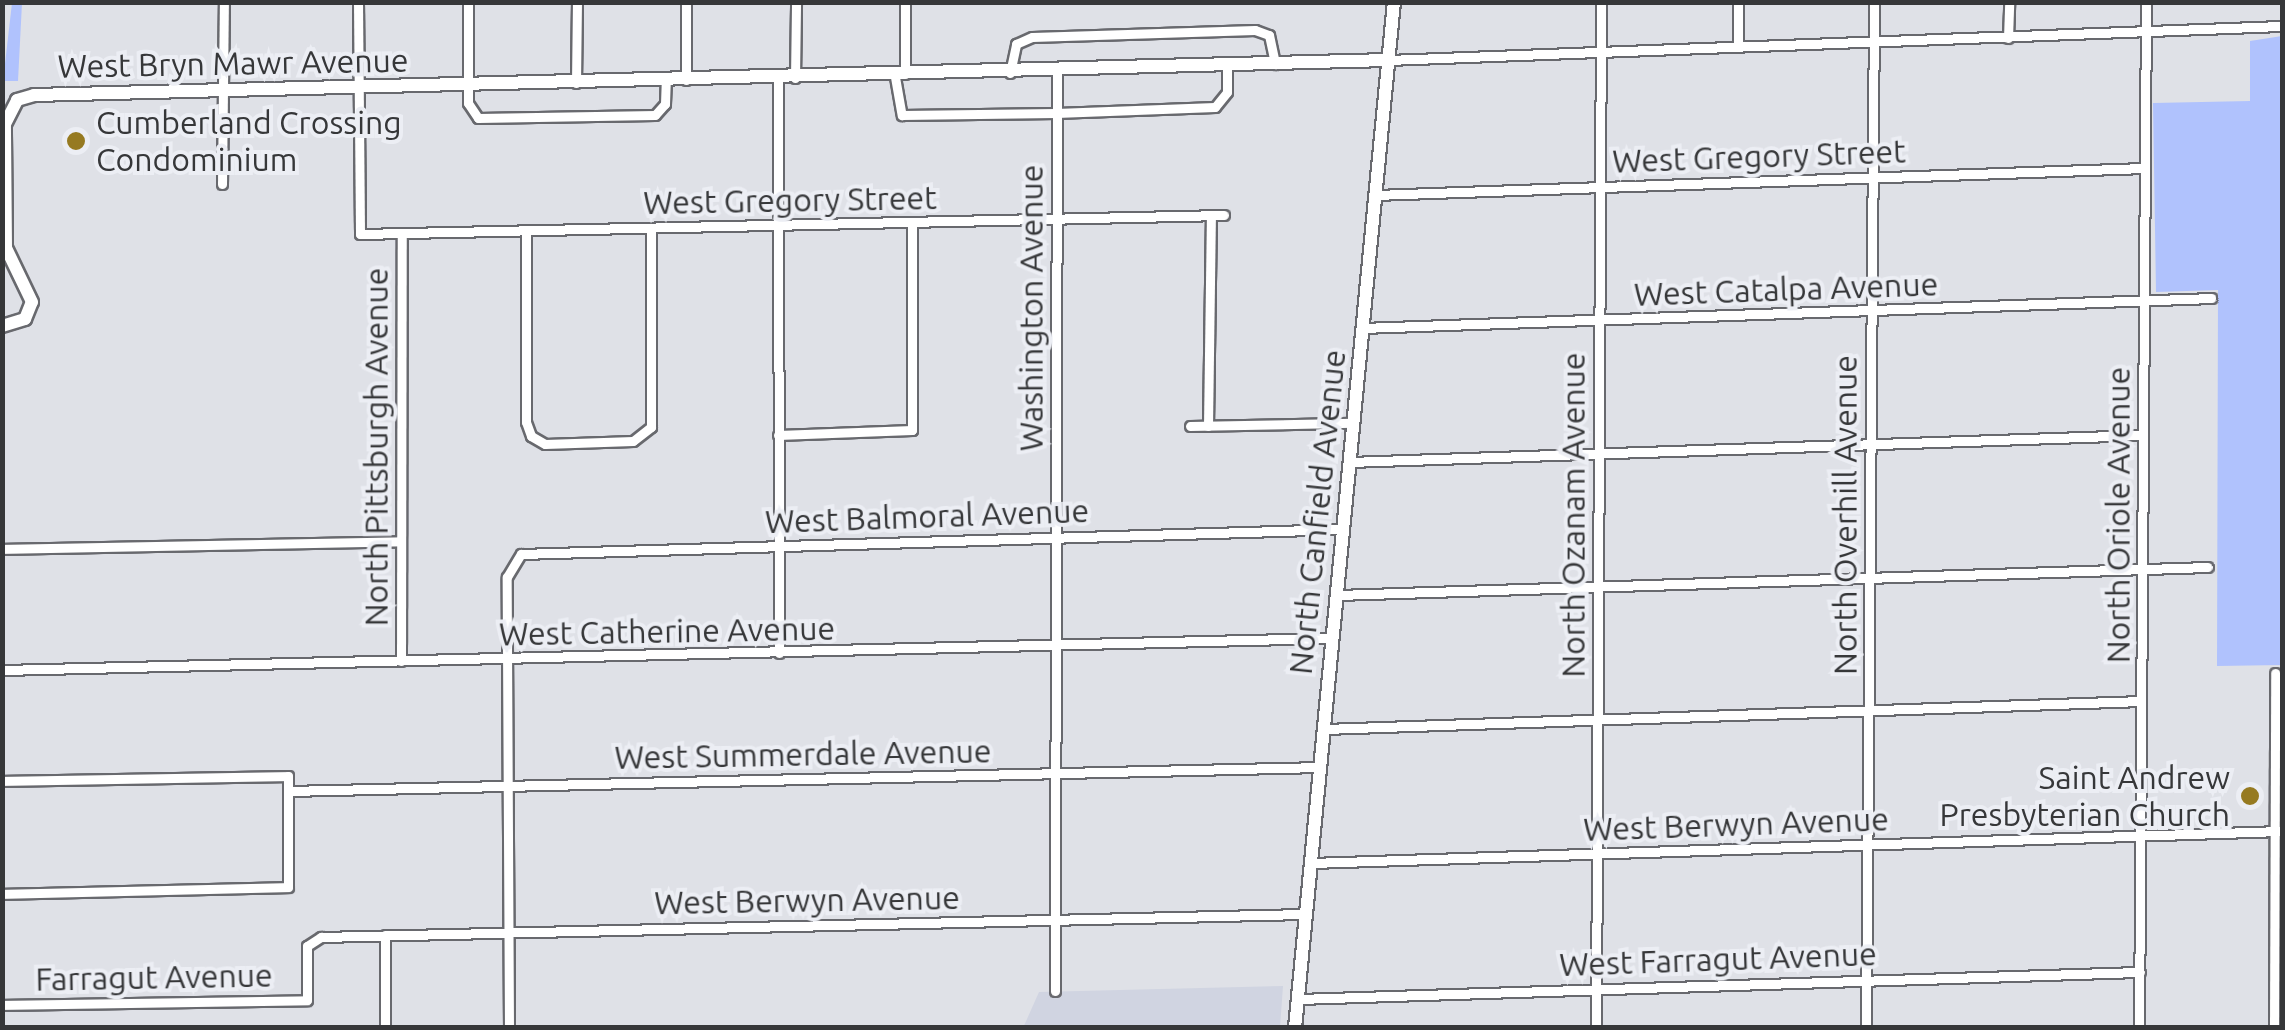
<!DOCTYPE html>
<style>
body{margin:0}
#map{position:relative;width:2285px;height:1030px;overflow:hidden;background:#dfe1e7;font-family:Ubuntu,sans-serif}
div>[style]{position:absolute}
.built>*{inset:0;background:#d0d4e1}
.green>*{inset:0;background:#b0c2fd}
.roads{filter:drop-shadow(2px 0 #68696e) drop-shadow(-2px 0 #68696e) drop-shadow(0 2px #68696e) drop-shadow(0 -2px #68696e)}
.street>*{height:9px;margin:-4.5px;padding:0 4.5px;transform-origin:4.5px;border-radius:4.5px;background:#fff}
.secondary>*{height:12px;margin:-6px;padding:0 6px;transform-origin:6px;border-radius:6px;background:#fff}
.dots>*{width:28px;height:28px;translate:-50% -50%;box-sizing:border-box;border:5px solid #eceef4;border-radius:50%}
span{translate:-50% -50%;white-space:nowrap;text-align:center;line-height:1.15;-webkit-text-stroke:8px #eceef4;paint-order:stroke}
.street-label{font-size:32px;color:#363739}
.poi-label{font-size:32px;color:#363739}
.left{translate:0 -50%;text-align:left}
.right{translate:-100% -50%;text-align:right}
.frame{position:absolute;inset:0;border:5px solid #363739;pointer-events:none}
</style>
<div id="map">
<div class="built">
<i style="clip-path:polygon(1283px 986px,1280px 1027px,1023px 1028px,1039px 992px)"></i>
</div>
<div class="green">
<i style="clip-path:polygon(12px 3px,22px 3px,18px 81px,3px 81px)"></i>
<i style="clip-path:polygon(2282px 36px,2282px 665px,2217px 666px,2218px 290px,2156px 292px,2153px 103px,2250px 101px,2250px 41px)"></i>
</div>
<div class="roads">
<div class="street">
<i style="left:358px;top:2px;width:232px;rotate:89.5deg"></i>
<i style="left:360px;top:234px;width:864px;rotate:-1.26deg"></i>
<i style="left:468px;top:2px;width:101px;rotate:90deg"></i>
<i style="left:468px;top:103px;width:18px;rotate:56deg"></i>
<i style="left:478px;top:118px;width:177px;rotate:-1deg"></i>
<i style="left:655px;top:115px;width:15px;rotate:-48deg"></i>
<i style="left:665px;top:104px;width:23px;rotate:-88deg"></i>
<i style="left:905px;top:2px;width:72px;rotate:90deg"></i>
<i style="left:2008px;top:38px;width:36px;rotate:-88deg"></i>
<i style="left:1738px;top:47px;width:45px;rotate:-90deg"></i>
<i style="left:1388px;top:60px;width:895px;rotate:-2.18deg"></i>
<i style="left:1010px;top:73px;width:30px;rotate:-78deg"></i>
<i style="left:1016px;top:44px;width:17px;rotate:-24deg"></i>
<i style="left:1032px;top:37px;width:223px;rotate:-1.8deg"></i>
<i style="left:1255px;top:30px;width:15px;rotate:20deg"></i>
<i style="left:1269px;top:35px;width:30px;rotate:78deg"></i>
<i style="left:895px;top:77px;width:39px;rotate:80deg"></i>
<i style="left:902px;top:115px;width:154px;rotate:-0.7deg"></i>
<i style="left:1056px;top:113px;width:159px;rotate:-2.2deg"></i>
<i style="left:1215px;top:107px;width:19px;rotate:-51deg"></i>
<i style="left:1227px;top:92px;width:26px;rotate:-90deg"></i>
<i style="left:795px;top:78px;width:76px;rotate:-89.2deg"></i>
<i style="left:778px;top:79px;width:574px;rotate:89.9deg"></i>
<i style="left:686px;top:80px;width:78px;rotate:-90deg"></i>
<i style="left:576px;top:83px;width:81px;rotate:-89.3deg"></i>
<i style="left:222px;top:184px;width:182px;rotate:-89.4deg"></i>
<i style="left:1375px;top:195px;width:770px;rotate:-2.01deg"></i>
<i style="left:526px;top:230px;width:192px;rotate:90deg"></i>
<i style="left:526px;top:422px;width:15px;rotate:70deg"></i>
<i style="left:531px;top:436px;width:16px;rotate:30deg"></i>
<i style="left:545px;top:444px;width:88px;rotate:-2deg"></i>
<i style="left:633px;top:441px;width:23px;rotate:-38deg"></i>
<i style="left:651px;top:427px;width:199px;rotate:-90deg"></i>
<i style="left:1362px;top:328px;width:850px;rotate:-2.02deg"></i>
<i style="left:1190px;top:426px;width:163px;rotate:-1.1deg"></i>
<i style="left:1208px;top:426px;width:210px;rotate:-89.2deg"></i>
<i style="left:778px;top:435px;width:134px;rotate:-2.1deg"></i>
<i style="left:912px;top:430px;width:208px;rotate:-90deg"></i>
<i style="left:1349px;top:462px;width:794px;rotate:-1.95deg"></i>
<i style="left:2px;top:549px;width:399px;rotate:-1.1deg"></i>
<i style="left:1337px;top:595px;width:871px;rotate:-1.84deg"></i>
<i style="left:401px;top:661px;width:428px;rotate:-89.9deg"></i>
<i style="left:2px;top:670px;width:1330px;rotate:-1.38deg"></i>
<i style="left:1324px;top:729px;width:817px;rotate:-1.96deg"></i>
<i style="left:2px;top:781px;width:286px;rotate:-1deg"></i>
<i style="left:288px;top:776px;width:111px;rotate:90deg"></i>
<i style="left:288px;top:887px;width:286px;rotate:178.6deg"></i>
<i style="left:288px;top:791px;width:1032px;rotate:-1.33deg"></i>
<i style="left:1311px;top:863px;width:972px;rotate:-1.89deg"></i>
<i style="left:385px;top:935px;width:93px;rotate:90deg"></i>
<i style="left:1055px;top:991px;width:919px;rotate:-89.88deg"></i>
<i style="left:1298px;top:999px;width:842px;rotate:-1.84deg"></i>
<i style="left:2px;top:1005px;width:305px;rotate:-0.9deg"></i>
<i style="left:307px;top:1000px;width:54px;rotate:-90deg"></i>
<i style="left:307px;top:946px;width:17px;rotate:-33deg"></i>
<i style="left:321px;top:937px;width:985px;rotate:-1.34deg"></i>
<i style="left:509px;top:1028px;width:451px;rotate:-90.3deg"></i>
<i style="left:507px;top:577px;width:27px;rotate:-59deg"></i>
<i style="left:521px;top:554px;width:822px;rotate:-1.74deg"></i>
<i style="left:1596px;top:1028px;width:1026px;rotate:-89.72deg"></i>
<i style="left:1866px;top:1028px;width:1026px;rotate:-89.55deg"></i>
<i style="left:2139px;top:1028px;width:1026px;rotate:-89.61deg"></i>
<i style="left:2274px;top:1028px;width:355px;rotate:-89.8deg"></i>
</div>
<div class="secondary">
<i style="left:2px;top:326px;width:24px;rotate:-17deg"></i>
<i style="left:25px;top:319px;width:18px;rotate:-68deg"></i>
<i style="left:32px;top:302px;width:60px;rotate:-115.7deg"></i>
<i style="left:6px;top:248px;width:124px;rotate:-90.5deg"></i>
<i style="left:5px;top:124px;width:27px;rotate:-63deg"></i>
<i style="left:17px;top:100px;width:18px;rotate:-16deg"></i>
<i style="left:34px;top:95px;width:1354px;rotate:-1.48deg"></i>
<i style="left:1295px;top:1028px;width:1031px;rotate:-84.49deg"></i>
</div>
</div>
<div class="dots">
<i style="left:76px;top:141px;background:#967a21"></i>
<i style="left:2250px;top:796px;background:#967a21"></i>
</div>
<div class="street-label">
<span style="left:233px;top:63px;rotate:-1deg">West Bryn Mawr Avenue</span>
<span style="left:1759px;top:156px;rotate:-2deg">West Gregory Street</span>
<span style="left:790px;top:200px;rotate:-1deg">West Gregory Street</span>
<span style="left:1786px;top:289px;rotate:-2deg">West Catalpa Avenue</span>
<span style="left:1031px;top:308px;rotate:-90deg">Washington Avenue</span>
<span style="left:376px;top:447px;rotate:-90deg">North Pittsburgh Avenue</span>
<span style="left:1317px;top:512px;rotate:-84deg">North Canfield Avenue</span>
<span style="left:1573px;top:515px;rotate:-90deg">North Ozanam Avenue</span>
<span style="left:1845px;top:515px;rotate:-90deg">North Overhill Avenue</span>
<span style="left:2118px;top:515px;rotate:-90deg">North Oriole Avenue</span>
<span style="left:927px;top:516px;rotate:-2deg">West Balmoral Avenue</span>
<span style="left:667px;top:631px;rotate:-1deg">West Catherine Avenue</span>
<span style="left:803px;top:754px;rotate:-1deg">West Summerdale Avenue</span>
<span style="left:1736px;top:824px;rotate:-2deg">West Berwyn Avenue</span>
<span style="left:807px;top:900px;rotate:-1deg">West Berwyn Avenue</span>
<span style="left:1718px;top:959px;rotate:-2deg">West Farragut Avenue</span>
<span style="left:154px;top:977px;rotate:-1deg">Farragut Avenue</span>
</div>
<div class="poi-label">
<span class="left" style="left:96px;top:141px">Cumberland Crossing<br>Condominium</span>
<span class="right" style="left:2230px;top:796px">Saint Andrew<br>Presbyterian Church</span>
</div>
<div class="frame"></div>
</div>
